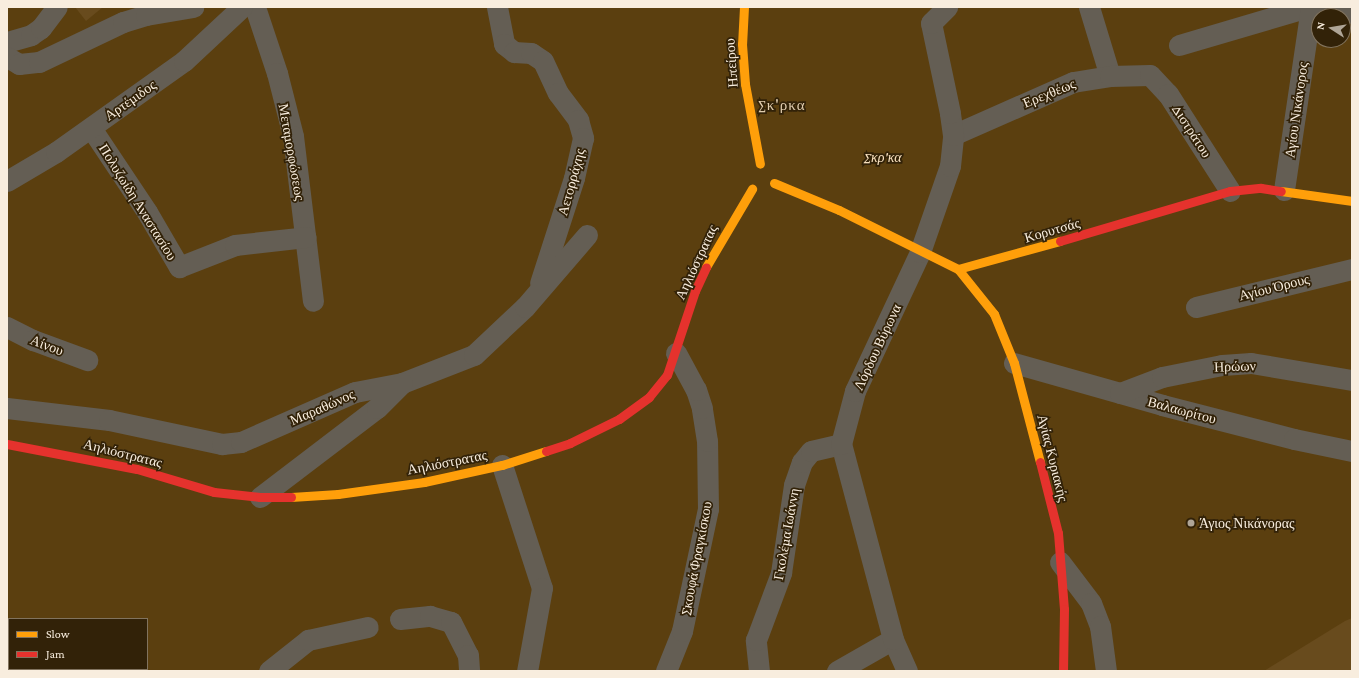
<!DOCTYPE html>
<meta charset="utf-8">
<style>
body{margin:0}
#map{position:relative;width:1359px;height:678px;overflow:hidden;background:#282012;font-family:"Crimson Pro",serif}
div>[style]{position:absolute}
.green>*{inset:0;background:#5b3f0f}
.forest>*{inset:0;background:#684b1d}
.street>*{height:21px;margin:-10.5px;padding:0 10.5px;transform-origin:10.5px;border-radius:10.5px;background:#645e54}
.slow>*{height:9px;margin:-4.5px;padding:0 4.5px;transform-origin:4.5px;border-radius:4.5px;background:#ff9f0a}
.jam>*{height:9px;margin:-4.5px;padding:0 4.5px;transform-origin:4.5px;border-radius:4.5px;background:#e5322d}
.dots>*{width:11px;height:11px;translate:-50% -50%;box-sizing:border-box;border:2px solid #322208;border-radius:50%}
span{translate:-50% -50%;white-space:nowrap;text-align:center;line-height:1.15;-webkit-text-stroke:3.5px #322208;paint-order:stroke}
.street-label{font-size:14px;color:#f8edde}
.park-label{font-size:14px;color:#f8e0be;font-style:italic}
.poi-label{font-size:14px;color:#f8edde}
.left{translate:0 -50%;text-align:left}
.neighbourhood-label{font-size:15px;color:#e1cdaf;letter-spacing:1px}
.frame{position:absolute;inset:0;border:8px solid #f8edde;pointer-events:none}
.legend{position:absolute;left:8px;top:618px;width:140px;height:52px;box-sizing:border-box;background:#322208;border:1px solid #81735e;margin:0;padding:5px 7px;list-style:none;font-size:12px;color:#f8edde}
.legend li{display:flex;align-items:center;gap:8px;height:20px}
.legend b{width:20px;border:1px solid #81735e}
.north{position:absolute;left:1311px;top:8px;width:40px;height:40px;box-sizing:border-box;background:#322208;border:1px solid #81735e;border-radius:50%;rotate:282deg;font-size:11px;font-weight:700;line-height:16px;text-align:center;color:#f8edde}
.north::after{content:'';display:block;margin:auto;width:14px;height:18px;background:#afa597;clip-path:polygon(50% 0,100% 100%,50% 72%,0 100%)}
</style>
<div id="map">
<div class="green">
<i style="clip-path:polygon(evenodd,7px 7px,1352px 7px,1352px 671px,7px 671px,7px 7px,1319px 16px,1343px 16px,1343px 40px,1319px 40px,1319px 16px,7px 7px,9px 619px,147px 619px,147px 669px,9px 669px,9px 619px)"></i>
</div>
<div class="forest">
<i style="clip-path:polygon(75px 7px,103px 7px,86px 21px)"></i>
<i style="clip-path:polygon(1352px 618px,1352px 671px,1264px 671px,1345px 621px)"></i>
</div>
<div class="street">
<i style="left:255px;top:7px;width:70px;rotate:71.6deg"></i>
<i style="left:277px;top:73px;width:65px;rotate:75.7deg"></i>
<i style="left:293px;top:136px;width:166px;rotate:83.1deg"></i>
<i style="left:497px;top:7px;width:38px;rotate:79deg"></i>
<i style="left:504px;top:44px;width:13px;rotate:39deg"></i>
<i style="left:514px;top:52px;width:17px;rotate:3deg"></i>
<i style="left:531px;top:53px;width:14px;rotate:34deg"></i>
<i style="left:543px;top:61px;width:35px;rotate:65deg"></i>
<i style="left:558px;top:93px;width:34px;rotate:53deg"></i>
<i style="left:578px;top:120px;width:19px;rotate:74deg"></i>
<i style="left:583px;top:138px;width:41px;rotate:102.7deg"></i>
<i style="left:574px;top:178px;width:110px;rotate:107.9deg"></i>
<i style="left:1089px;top:7px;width:72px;rotate:73.1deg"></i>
<i style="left:1317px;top:7px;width:36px;rotate:10deg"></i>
<i style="left:7px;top:42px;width:25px;rotate:-16deg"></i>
<i style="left:31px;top:35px;width:12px;rotate:-35deg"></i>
<i style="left:41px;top:28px;width:26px;rotate:-53deg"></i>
<i style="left:1179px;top:45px;width:134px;rotate:-16.4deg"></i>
<i style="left:7px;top:57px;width:14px;rotate:30deg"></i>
<i style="left:19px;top:64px;width:20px;rotate:-6deg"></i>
<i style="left:39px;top:62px;width:93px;rotate:-25.5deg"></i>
<i style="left:123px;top:22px;width:24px;rotate:-17deg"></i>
<i style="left:146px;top:15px;width:48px;rotate:-9.7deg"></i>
<i style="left:91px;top:128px;width:101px;rotate:56.3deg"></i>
<i style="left:147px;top:212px;width:64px;rotate:59.8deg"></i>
<i style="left:179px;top:267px;width:60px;rotate:-21.4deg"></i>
<i style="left:235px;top:245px;width:71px;rotate:-6.4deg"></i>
<i style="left:953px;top:135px;width:131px;rotate:-23.8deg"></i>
<i style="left:1073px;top:82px;width:37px;rotate:-9deg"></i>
<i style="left:1110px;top:76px;width:40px;rotate:-1.4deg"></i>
<i style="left:1150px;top:75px;width:26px;rotate:47deg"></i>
<i style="left:1168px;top:94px;width:115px;rotate:57.4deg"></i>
<i style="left:7px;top:181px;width:57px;rotate:-30.6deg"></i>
<i style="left:56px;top:152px;width:157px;rotate:-35.4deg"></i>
<i style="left:184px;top:61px;width:79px;rotate:-43deg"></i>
<i style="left:1284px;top:190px;width:185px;rotate:-81.6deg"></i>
<i style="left:1196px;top:307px;width:161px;rotate:-13.7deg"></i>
<i style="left:7px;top:327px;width:29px;rotate:27deg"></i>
<i style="left:33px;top:340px;width:58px;rotate:20.3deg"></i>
<i style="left:1014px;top:363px;width:154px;rotate:15.8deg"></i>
<i style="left:1162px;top:405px;width:136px;rotate:14.4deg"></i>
<i style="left:1294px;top:439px;width:59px;rotate:11.7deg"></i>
<i style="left:1120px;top:393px;width:45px;rotate:-20.9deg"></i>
<i style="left:1162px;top:377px;width:61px;rotate:-11.3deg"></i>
<i style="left:1222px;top:365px;width:29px;rotate:-4deg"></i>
<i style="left:1251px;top:363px;width:102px;rotate:9.6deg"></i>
<i style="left:7px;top:408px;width:103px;rotate:6.7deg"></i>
<i style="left:109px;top:420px;width:116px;rotate:12deg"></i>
<i style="left:222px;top:444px;width:19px;rotate:-6deg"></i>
<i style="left:241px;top:442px;width:124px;rotate:-23.7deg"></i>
<i style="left:355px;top:392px;width:48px;rotate:-10.8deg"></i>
<i style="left:402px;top:383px;width:77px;rotate:-21.3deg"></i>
<i style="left:474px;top:355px;width:70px;rotate:-43.3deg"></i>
<i style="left:525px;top:307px;width:95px;rotate:-49.3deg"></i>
<i style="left:502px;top:465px;width:129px;rotate:72deg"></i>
<i style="left:542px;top:588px;width:84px;rotate:100.2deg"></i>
<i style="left:260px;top:497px;width:147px;rotate:-37.3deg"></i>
<i style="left:377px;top:408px;width:35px;rotate:-45deg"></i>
<i style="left:1060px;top:562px;width:51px;rotate:52.9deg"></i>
<i style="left:1091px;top:603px;width:25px;rotate:69deg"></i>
<i style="left:1100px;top:626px;width:45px;rotate:82.4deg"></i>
<i style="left:400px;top:619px;width:30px;rotate:-6deg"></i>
<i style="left:430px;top:616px;width:22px;rotate:16deg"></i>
<i style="left:451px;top:622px;width:37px;rotate:63deg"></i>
<i style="left:468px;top:655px;width:16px;rotate:86deg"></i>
<i style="left:269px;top:671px;width:50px;rotate:-38.5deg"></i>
<i style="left:308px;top:640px;width:61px;rotate:-12.2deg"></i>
<i style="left:666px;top:671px;width:43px;rotate:-68.2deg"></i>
<i style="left:682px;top:631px;width:125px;rotate:-78deg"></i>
<i style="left:708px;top:509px;width:68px;rotate:-90.8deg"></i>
<i style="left:707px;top:441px;width:33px;rotate:-99deg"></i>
<i style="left:702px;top:408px;width:19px;rotate:-108deg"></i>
<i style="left:696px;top:390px;width:42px;rotate:-118.4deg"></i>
<i style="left:759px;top:671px;width:31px;rotate:-96deg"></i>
<i style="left:756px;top:640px;width:72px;rotate:-69.5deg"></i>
<i style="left:781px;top:573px;width:89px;rotate:-81.6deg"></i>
<i style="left:794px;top:485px;width:24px;rotate:-71deg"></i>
<i style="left:802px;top:462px;width:14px;rotate:-51deg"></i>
<i style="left:811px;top:451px;width:31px;rotate:-13deg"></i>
<i style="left:837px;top:671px;width:64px;rotate:-29.7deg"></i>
<i style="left:907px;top:671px;width:35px;rotate:-114deg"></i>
<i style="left:893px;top:639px;width:202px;rotate:-104.9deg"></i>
<i style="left:841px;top:444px;width:55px;rotate:-75.2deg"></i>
<i style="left:855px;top:391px;width:153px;rotate:-64.9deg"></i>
<i style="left:920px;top:252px;width:91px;rotate:-70.8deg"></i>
<i style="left:950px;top:166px;width:31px;rotate:-84deg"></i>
<i style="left:953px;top:135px;width:22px;rotate:-98deg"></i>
<i style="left:950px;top:113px;width:92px;rotate:-101.9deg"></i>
<i style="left:931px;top:23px;width:23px;rotate:-45deg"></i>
</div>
<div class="slow">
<i style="left:744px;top:7px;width:37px;rotate:93deg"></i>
<i style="left:742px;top:44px;width:40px;rotate:85.7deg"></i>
<i style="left:745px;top:84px;width:81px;rotate:79.4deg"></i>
<i style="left:774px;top:183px;width:70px;rotate:22.6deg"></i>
<i style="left:839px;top:210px;width:133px;rotate:26.4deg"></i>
<i style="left:958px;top:269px;width:106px;rotate:-15.4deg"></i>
<i style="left:1281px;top:191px;width:72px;rotate:8deg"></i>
<i style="left:706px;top:267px;width:91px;rotate:-59.5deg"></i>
<i style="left:958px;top:269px;width:58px;rotate:51.3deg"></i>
<i style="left:994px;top:314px;width:53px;rotate:67.8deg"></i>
<i style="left:1014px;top:363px;width:102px;rotate:75.3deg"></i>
<i style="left:291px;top:497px;width:47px;rotate:-3.7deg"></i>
<i style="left:338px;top:494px;width:87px;rotate:-7.9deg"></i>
<i style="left:424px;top:482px;width:80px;rotate:-12.3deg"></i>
<i style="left:502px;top:465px;width:46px;rotate:-17.7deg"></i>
</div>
<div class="jam">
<i style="left:1060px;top:241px;width:177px;rotate:-16.4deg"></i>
<i style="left:1230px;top:191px;width:31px;rotate:-6deg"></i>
<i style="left:1261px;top:188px;width:20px;rotate:9deg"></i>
<i style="left:7px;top:444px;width:132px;rotate:10.9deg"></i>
<i style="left:137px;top:469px;width:80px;rotate:16.6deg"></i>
<i style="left:214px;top:492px;width:46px;rotate:6.2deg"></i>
<i style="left:260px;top:497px;width:31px"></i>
<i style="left:546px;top:451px;width:25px;rotate:-18deg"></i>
<i style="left:570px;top:443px;width:55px;rotate:-26.1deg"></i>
<i style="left:619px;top:419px;width:37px;rotate:-36deg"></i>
<i style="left:649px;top:397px;width:28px;rotate:-51deg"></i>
<i style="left:667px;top:375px;width:89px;rotate:-71.6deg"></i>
<i style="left:695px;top:291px;width:26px;rotate:-65deg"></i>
<i style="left:1040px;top:462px;width:73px;rotate:75.8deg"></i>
<i style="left:1058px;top:533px;width:76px;rotate:85.5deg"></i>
<i style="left:1064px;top:609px;width:62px;rotate:90.9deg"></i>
</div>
<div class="dots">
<i style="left:1191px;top:523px;background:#afa597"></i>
</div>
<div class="street-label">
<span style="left:731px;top:63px;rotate:-94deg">Ηπείρου</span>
<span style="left:1049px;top:93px;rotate:-22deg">Ερεχθέως</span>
<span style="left:130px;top:100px;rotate:-35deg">Αρτέμιδος</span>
<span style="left:1296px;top:110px;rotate:-82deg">Αγίου Νικάνορος</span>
<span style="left:1192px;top:131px;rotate:57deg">Διστράτου</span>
<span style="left:292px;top:152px;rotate:80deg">Μεταμορφώσεως</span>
<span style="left:571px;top:182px;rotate:-75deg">Αετορράχης</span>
<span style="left:138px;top:202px;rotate:58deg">Πολυζωίδη Αναστασίου</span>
<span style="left:1052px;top:230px;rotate:-16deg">Κορυτσάς</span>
<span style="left:696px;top:262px;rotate:-65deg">Αηλιόστρατας</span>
<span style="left:1274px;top:287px;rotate:-14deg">Αγίου Όρους</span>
<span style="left:47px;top:345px;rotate:21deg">Αίνου</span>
<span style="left:877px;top:347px;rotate:-65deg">Λόρδου Βύρωνα</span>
<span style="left:1235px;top:366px;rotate:-2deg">Ηρώων</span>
<span style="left:322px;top:407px;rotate:-24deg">Μαραθώνος</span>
<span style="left:1182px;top:410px;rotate:15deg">Βαλαωρίτου</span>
<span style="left:123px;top:453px;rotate:14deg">Αηλιόστρατας</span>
<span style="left:1053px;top:458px;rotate:76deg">Αγίας Κυριακής</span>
<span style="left:447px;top:462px;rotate:-11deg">Αηλιόστρατας</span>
<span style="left:786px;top:534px;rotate:-80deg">Γκολέμα Ιωάννη</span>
<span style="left:696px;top:558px;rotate:-79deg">Σκουφά Φραγκίσκου</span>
</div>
<div class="park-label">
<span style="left:883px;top:157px">Σκρ'κα</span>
</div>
<div class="poi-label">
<span class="left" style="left:1199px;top:523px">Άγιος Νικάνορας</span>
</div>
<div class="neighbourhood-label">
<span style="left:782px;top:106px">Σκ'ρκα</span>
</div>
<div class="frame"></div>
<ul class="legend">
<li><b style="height:5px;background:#ff9f0a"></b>Slow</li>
<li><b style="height:5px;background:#e5322d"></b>Jam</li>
</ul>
<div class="north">N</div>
</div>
